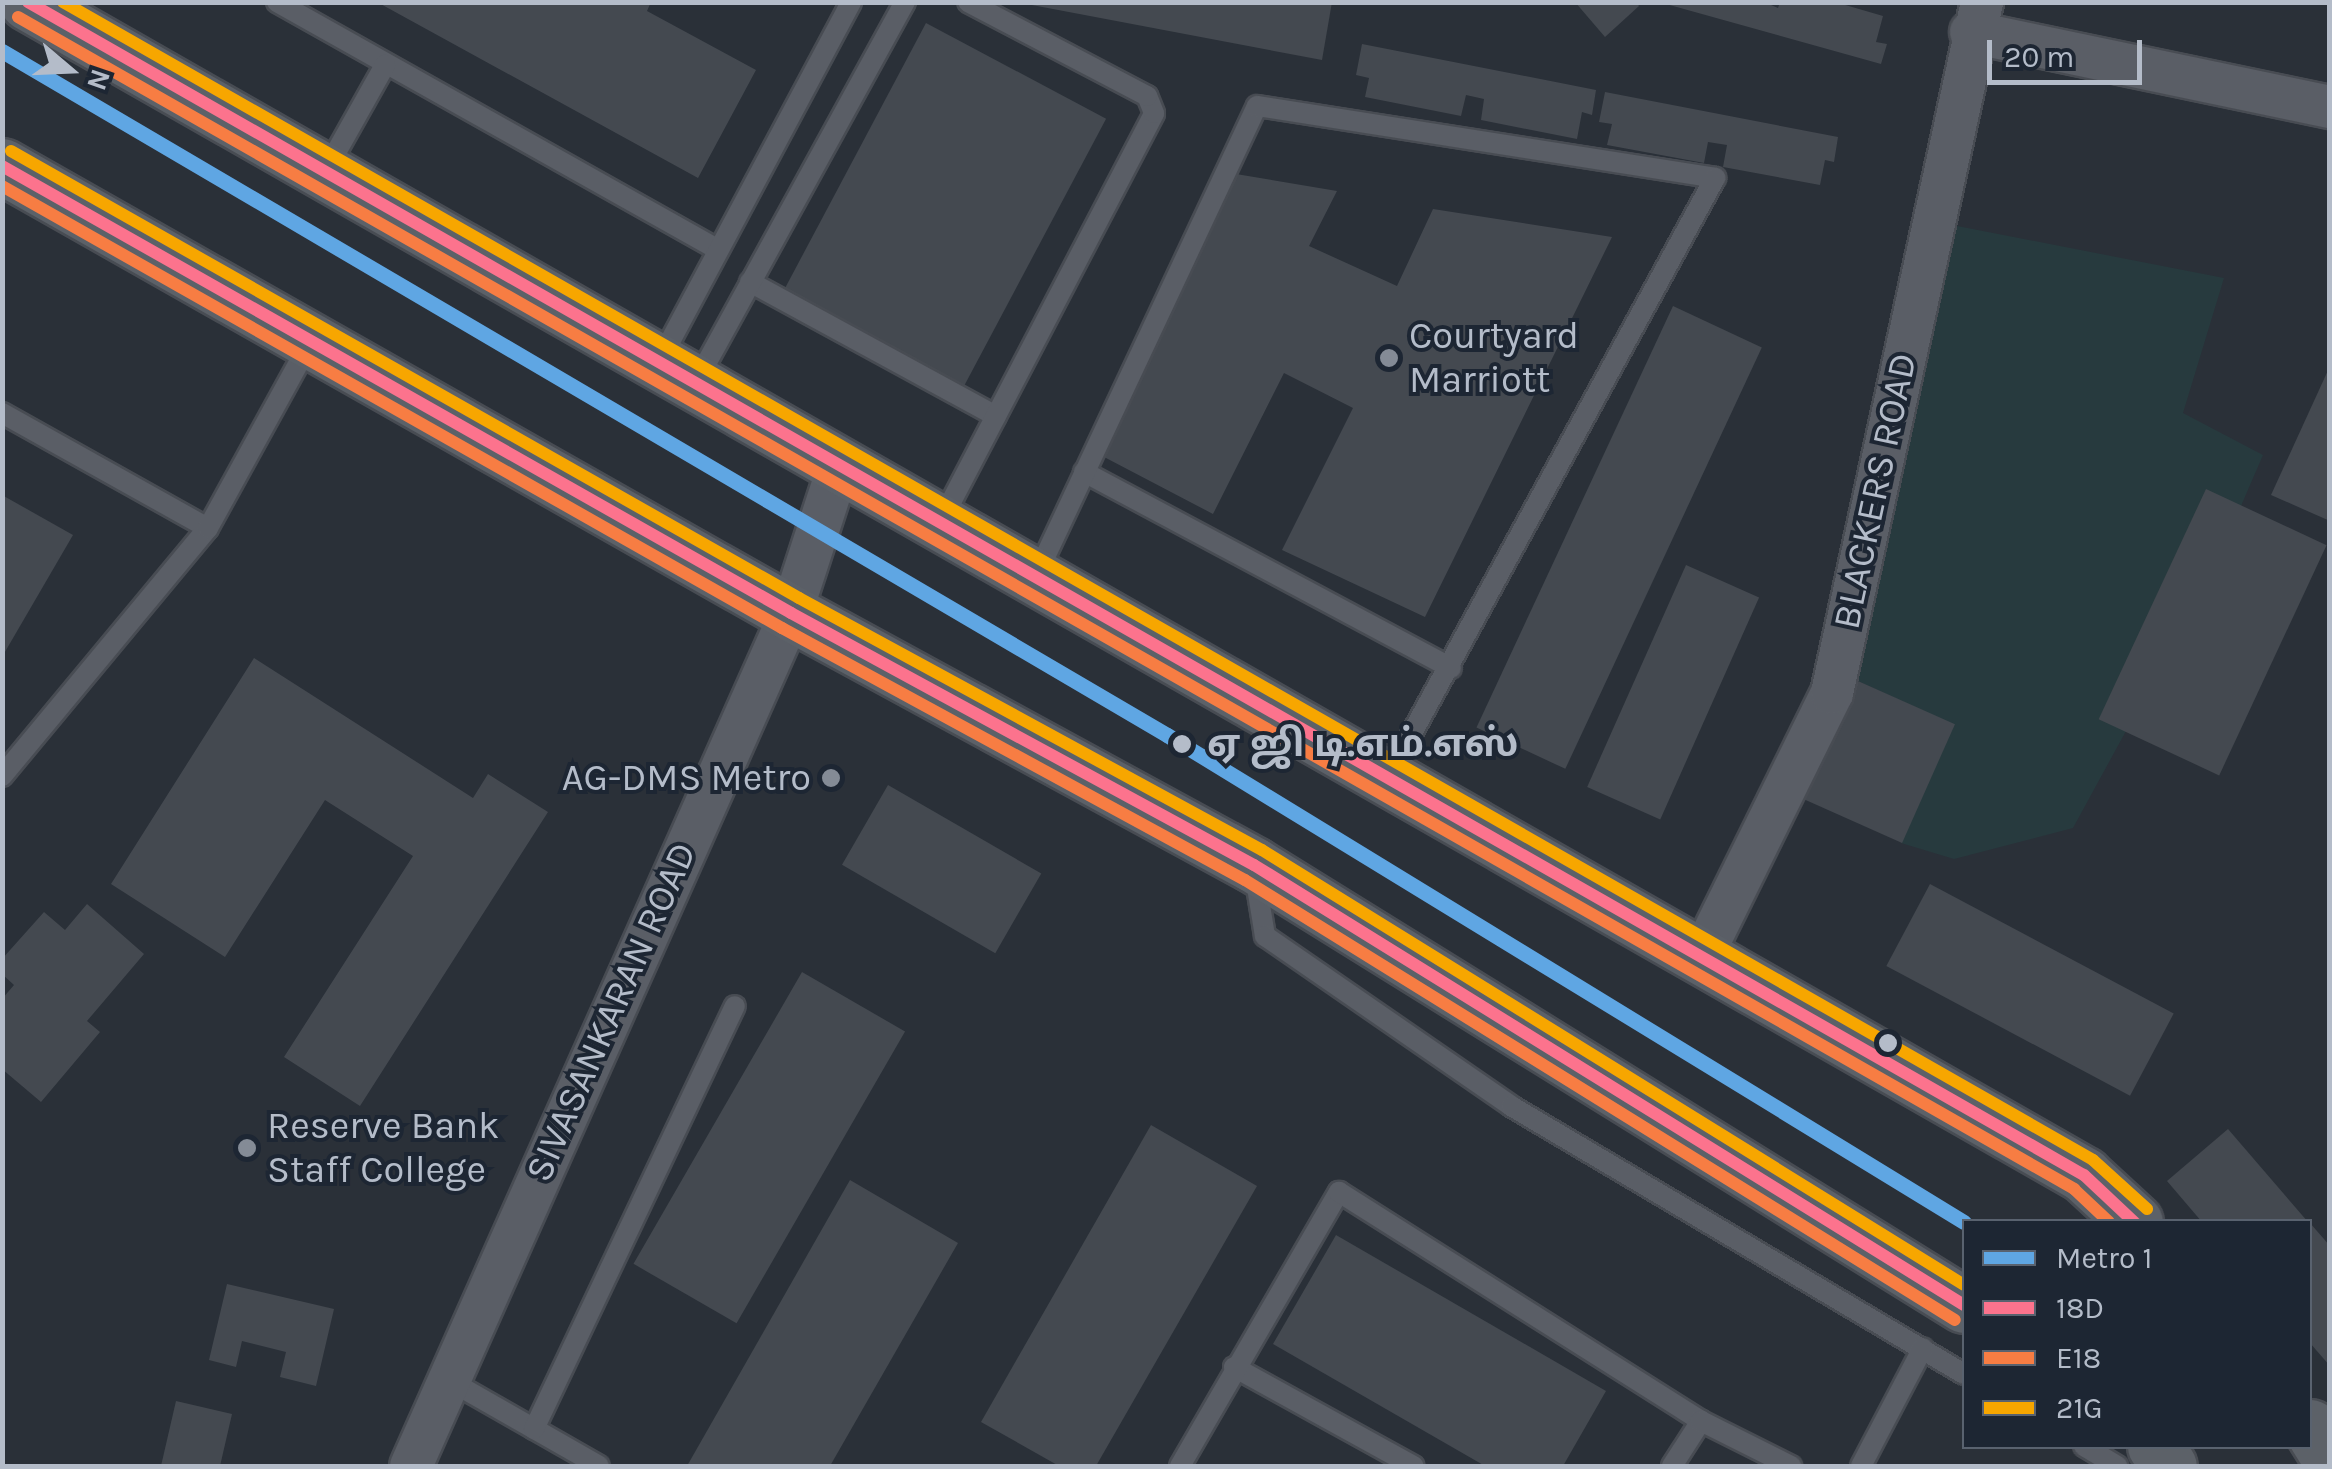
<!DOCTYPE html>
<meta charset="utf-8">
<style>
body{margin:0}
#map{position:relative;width:2332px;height:1469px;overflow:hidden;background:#2a3038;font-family:Karla,"Noto Sans Tamil",sans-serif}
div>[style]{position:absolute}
.green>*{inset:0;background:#273a3e}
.building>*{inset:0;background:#444950;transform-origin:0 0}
.roads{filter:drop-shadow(2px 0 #484c53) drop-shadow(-2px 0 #484c53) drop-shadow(0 2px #484c53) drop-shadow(0 -2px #484c53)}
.lane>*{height:20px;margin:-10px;padding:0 10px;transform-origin:10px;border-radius:10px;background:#5a5e66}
.street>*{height:42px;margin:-21px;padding:0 21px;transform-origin:21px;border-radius:21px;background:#5a5e66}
.primary>*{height:55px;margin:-27.5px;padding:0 27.5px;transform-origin:27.5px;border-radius:27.5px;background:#5c6168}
.bus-1>*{height:12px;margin:-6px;padding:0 6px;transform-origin:6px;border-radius:6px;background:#fc738d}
.bus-2>*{height:12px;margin:-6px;padding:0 6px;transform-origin:6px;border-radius:6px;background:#f77d43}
.bus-3>*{height:12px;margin:-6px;padding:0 6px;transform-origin:6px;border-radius:6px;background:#f7a600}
.metro-1>*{height:15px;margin:-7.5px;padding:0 7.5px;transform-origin:7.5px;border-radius:7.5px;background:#5fa6e3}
.dots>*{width:28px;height:28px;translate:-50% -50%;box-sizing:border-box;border:5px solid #1d2633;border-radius:50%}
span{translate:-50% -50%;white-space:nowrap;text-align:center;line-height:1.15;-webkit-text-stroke:8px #1d2633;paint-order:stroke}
.poi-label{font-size:38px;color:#b4bcc9}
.left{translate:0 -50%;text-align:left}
.right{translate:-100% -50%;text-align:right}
.street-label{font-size:38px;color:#b4bcc9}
.stop-label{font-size:38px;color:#b4bcc9;font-weight:700}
.frame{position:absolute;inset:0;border:5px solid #b4bcc9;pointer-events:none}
.legend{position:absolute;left:1962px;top:1219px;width:350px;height:230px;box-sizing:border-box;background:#1d2633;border:2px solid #59626f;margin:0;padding:12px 18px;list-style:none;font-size:30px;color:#b4bcc9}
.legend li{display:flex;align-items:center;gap:20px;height:50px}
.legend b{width:50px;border:2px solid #59626f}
.north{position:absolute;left:20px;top:20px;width:100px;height:100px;-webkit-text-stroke:8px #1d2633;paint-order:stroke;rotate:109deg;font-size:28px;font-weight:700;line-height:40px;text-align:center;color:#b4bcc9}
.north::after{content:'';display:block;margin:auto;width:35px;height:45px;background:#b4bcc9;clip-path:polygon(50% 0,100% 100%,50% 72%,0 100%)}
.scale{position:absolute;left:1987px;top:40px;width:155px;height:45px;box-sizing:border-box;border:5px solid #b4bcc9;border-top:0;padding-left:12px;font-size:30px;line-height:35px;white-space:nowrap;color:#b4bcc9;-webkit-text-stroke:8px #1d2633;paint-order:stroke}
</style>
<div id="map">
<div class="green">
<i style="clip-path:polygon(1947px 224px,2224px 278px,2183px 413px,2263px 455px,2241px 506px,2200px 503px,2101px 719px,2126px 731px,2073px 828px,1954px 859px,1901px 843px,1954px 725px,1849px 677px)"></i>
</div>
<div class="building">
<i style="clip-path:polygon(377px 2px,651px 2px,647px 11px,756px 70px,698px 178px)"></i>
<i style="clip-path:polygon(1016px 2px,1332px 2px,1322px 60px)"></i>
<i style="clip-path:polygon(1575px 2px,1636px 2px,1639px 6px,1605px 37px)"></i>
<i style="clip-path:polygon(1764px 2px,1778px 8px,1780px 2px,1835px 2px,1883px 16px,1876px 42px,1887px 44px,1881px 64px,1666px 4px)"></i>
<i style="left:926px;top:23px;width:204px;height:304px;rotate:28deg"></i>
<i style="clip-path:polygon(1362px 44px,1596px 90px,1592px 115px,1582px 112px,1577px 139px,1481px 120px,1484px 99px,1466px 95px,1461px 116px,1365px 97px,1369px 78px,1356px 75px)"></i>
<i style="clip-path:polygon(1605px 92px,1838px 137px,1834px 162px,1825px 160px,1820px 185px,1723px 167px,1727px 145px,1708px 142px,1704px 163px,1607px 145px,1612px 124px,1599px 122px)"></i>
<i style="clip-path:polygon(1224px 172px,1337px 191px,1309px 246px,1397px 286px,1433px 209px,1612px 237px,1425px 617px,1282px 550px,1353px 408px,1284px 373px,1213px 514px,1085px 447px)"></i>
<i style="left:1673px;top:306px;width:98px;height:465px;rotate:25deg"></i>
<i style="clip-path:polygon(2330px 366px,2330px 521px,2271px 495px)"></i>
<i style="left:2206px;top:489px;width:133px;height:254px;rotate:25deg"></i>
<i style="clip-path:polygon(2px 495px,73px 535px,2px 657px)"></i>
<i style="left:1686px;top:565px;width:80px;height:243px;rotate:24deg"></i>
<i style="clip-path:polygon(254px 658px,473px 798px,488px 774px,548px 812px,360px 1106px,284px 1057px,413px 856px,325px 800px,225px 957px,111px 884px)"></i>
<i style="left:1849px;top:677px;width:116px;height:130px;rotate:24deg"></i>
<i style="left:888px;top:785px;width:177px;height:92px;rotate:30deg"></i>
<i style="left:1930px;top:884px;width:276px;height:93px;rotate:28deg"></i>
<i style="clip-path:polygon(87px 904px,144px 954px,87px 1021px,100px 1032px,41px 1102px,2px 1069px,2px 999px,14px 985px,2px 974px,2px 959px,44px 912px,65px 930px)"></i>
<i style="left:802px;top:972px;width:119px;height:337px;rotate:30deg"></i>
<i style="clip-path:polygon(1151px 1125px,1257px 1186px,1096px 1466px,1059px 1466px,981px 1422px)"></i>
<i style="clip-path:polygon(2228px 1129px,2308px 1222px,2202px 1222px,2167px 1181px)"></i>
<i style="clip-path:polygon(850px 1180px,958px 1243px,830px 1466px,687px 1466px)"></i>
<i style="clip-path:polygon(2310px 1223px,2330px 1246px,2330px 1366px,2310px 1343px)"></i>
<i style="clip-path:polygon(1336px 1235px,1606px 1391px,1563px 1466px,1485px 1466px,1273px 1344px)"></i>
<i style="clip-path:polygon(227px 1284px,334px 1309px,316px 1386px,280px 1377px,286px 1352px,242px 1341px,236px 1367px,209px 1360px)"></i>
<i style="clip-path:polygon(176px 1401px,232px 1414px,220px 1466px,161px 1466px)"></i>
</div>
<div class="roads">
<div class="lane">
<i style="left:277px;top:2px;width:505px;rotate:29.31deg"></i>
<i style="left:325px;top:172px;width:123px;rotate:-60.7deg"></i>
<i style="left:750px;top:282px;width:280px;rotate:28.6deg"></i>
<i style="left:659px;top:362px;width:408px;rotate:-61.9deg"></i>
<i style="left:696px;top:382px;width:434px;rotate:-61.2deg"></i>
<i style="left:2px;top:413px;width:236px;rotate:29.2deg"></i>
<i style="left:1084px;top:472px;width:416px;rotate:28.1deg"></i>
<i style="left:940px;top:523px;width:462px;rotate:-62.4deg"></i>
<i style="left:1154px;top:113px;width:18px;rotate:-112deg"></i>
<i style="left:1147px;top:96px;width:202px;rotate:-152.3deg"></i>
<i style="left:1036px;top:576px;width:519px;rotate:-64.82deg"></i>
<i style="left:1257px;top:106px;width:464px;rotate:8.9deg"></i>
<i style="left:1715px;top:178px;width:682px;rotate:118.63deg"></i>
<i style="left:2px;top:776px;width:322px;rotate:-50.3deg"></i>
<i style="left:208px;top:528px;width:210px;rotate:-61.2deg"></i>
<i style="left:1255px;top:875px;width:62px;rotate:80.7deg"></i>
<i style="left:1265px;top:936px;width:299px;rotate:34.6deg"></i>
<i style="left:1511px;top:1106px;width:526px;rotate:30.61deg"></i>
<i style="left:1234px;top:1367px;width:205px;rotate:28.9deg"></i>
<i style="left:445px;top:1378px;width:177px;rotate:29.7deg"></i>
<i style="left:534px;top:1429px;width:468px;rotate:-64.6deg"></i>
<i style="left:2084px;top:1446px;width:39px;rotate:31deg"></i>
<i style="left:1180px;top:1466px;width:317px;rotate:-59.9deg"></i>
<i style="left:1339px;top:1192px;width:428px;rotate:32.3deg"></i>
<i style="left:1672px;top:1466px;width:54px;rotate:-57.2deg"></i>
<i style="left:1701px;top:1421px;width:101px;rotate:26.6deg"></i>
<i style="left:1861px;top:1466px;width:133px;rotate:-62.3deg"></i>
</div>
<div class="street">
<i style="left:1971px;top:32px;width:367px;rotate:11.8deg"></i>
<i style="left:1702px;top:956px;width:293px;rotate:-63.7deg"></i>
<i style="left:1832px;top:693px;width:707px;rotate:-77.75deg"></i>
<i style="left:411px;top:1466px;width:934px;rotate:-65.99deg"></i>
<i style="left:791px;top:613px;width:152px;rotate:-72deg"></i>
</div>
<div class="primary">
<i style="left:27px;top:2px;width:2368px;rotate:29.69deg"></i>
<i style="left:2084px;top:1175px;width:69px;rotate:42.7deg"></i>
<i style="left:2px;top:166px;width:907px;rotate:29.53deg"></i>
<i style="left:791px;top:613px;width:527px;rotate:28.56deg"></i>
<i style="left:1254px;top:865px;width:835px;rotate:31.79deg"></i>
<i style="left:2310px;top:1427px;width:38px;rotate:58deg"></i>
<i style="left:2155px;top:1446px;width:24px;rotate:55deg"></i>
</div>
</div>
<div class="bus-1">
<i style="left:28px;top:2px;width:2367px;rotate:29.71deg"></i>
<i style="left:2084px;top:1175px;width:69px;rotate:43.2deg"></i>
<i style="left:2px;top:166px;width:907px;rotate:29.53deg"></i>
<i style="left:791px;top:613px;width:527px;rotate:28.56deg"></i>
<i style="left:1254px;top:865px;width:835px;rotate:31.79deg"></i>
</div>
<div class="bus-2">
<i style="left:18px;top:17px;width:2367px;rotate:29.68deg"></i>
<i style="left:2074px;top:1189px;width:48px;rotate:43.3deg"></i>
<i style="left:2px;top:186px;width:897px;rotate:29.54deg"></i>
<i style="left:782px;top:628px;width:527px;rotate:28.56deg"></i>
<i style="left:1245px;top:880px;width:835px;rotate:31.79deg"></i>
</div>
<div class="bus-3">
<i style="left:63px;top:2px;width:2337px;rotate:29.7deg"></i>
<i style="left:2093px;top:1160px;width:73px;rotate:42.2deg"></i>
<i style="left:11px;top:151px;width:906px;rotate:29.56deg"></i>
<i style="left:799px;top:598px;width:527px;rotate:28.56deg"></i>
<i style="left:1262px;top:850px;width:826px;rotate:31.78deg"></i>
</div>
<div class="metro-1">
<i style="left:2px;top:51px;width:1351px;rotate:30.42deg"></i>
<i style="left:1167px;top:735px;width:934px;rotate:31.43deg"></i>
</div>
<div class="dots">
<i style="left:1389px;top:358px;background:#848b96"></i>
<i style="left:1182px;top:744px;background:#b4bcc9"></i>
<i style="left:831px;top:778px;background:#848b96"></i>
<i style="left:1888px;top:1043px;background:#b4bcc9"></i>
<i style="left:247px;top:1148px;background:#848b96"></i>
</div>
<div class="poi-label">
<span class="left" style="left:1409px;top:358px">Courtyard<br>Marriott</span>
<span class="right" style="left:811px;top:778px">AG-DMS Metro</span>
<span class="left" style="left:267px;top:1148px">Reserve Bank<br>Staff College</span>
</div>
<div class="street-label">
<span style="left:1875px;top:491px;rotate:-78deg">BLACKERS ROAD</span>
<span style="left:611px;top:1012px;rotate:-66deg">SIVASANKARAN ROAD</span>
</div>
<div class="stop-label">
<span class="left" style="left:1207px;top:744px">ஏ ஜி டி.எம்.எஸ்</span>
</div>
<div class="frame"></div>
<ul class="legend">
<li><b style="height:12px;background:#5fa6e3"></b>Metro 1</li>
<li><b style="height:12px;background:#fc738d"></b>18D</li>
<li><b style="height:12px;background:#f77d43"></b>E18</li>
<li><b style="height:12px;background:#f7a600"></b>21G</li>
</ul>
<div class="north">N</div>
<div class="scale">20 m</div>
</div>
